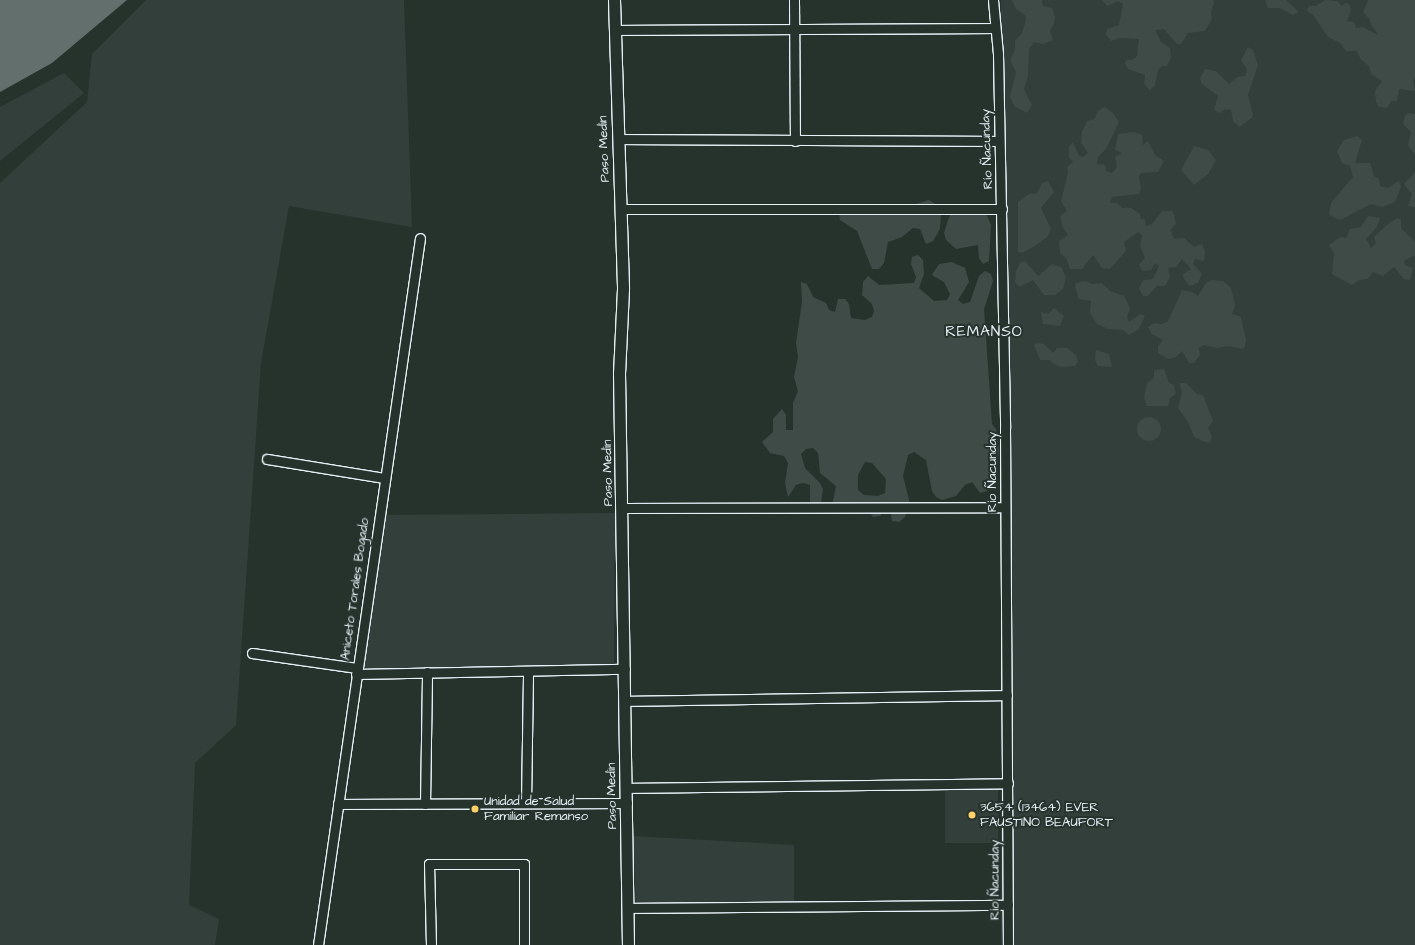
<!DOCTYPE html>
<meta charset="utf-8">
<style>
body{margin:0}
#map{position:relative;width:1415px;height:945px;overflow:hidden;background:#26332d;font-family:"Architects Daughter",sans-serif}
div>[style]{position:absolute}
.built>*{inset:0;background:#333f3a;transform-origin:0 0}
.green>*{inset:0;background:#3e4b47}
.round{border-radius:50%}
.water>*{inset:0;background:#636f6d}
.roads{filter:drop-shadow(1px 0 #e8f1f8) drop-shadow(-1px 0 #e8f1f8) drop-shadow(0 1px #e8f1f8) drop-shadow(0 -1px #e8f1f8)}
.minor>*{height:9px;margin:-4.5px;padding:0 4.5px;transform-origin:4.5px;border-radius:4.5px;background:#26332d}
.tertiary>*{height:11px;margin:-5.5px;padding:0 5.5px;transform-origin:5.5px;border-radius:5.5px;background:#26332d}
.dots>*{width:11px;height:11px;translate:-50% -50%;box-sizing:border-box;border:2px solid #26332d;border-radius:50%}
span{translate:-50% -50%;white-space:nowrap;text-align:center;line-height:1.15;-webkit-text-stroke:4px #26332d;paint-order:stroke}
.street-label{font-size:13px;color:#e8f1f8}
.poi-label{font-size:13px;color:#e8f1f8}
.left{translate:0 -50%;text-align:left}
.quarter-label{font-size:15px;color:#e8f1f8;letter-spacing:1px}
</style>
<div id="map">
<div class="built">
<i style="clip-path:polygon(146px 0,404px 0,412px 227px,289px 206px,261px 363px,236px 725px,195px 763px,189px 905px,219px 919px,215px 945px,0 945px,0 183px,87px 102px,92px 54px)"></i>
<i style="left:1001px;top:0;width:414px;height:945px"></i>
<i style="clip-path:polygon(64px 73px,84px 93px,0 161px,0 107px)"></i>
<i style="clip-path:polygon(615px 513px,614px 666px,371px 670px,364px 666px,384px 515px)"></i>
<i style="left:998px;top:786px;width:57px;height:53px;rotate:90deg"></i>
<i style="clip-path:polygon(633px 836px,794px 845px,794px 904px,636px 905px)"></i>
</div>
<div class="green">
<i style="clip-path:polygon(1012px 0,1042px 0,1043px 6px,1052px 8px,1055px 17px,1054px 23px,1050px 31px,1053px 40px,1043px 44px,1034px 42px,1029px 49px,1028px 76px,1024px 89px,1032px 105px,1027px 113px,1014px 106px,1010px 96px,1016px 72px,1010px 60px,1015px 50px,1015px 41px,1022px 33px,1026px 20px,1026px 16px,1016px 9px)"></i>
<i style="clip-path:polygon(1102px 0,1213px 0,1214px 2px,1211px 13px,1212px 19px,1205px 31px,1188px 33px,1181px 44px,1177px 44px,1164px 29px,1155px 30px,1161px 42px,1170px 48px,1171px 57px,1167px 66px,1162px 66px,1158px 70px,1155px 85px,1150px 90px,1144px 84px,1145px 75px,1128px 69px,1125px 64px,1126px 60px,1132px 60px,1137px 56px,1139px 39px,1120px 38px,1111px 41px,1106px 35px,1107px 29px,1119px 25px,1123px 4px,1118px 1px,1107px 6px)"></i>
<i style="clip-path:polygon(1265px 0,1286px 0,1299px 12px,1293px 15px,1280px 8px,1268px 8px)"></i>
<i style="clip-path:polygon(1325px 0,1337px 1px,1342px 6px,1345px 3px,1349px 4px,1351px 11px,1347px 21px,1354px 22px,1356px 28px,1363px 27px,1378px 35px,1370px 23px,1370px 19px,1363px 13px,1368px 0,1415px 0,1415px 77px,1413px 81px,1415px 91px,1399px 89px,1397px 101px,1391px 101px,1387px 108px,1379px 107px,1376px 102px,1375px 91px,1382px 81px,1371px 74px,1369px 66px,1361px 60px,1357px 51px,1346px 51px,1340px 43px,1328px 37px,1313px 15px,1307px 11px,1309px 6px,1316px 6px)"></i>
<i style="clip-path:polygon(1248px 47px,1253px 50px,1258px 65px,1248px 95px,1253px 115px,1252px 118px,1239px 127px,1233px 121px,1231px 110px,1225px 109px,1220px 113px,1214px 110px,1218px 96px,1202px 84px,1200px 78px,1205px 69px,1216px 71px,1229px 84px,1237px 77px,1245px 76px,1247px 70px,1241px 60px)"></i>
<i style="clip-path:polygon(1104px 107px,1112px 112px,1119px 122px,1106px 149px,1098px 157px,1097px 164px,1105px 165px,1106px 171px,1112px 173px,1117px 167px,1115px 157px,1122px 153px,1115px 150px,1118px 134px,1134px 132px,1142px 135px,1143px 145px,1148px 141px,1155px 155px,1164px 161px,1158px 172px,1141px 173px,1139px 177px,1141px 188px,1139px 194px,1112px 197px,1110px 203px,1117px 203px,1122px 208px,1131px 208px,1140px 214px,1141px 219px,1145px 219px,1146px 226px,1152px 224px,1162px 211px,1173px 211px,1176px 224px,1170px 230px,1174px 239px,1184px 238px,1194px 247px,1202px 244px,1205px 251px,1204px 261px,1195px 259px,1193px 264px,1202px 274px,1198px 283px,1190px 286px,1184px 279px,1183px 274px,1191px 269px,1182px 259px,1176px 267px,1168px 268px,1170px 277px,1165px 286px,1157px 286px,1148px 296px,1143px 296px,1139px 289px,1143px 280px,1153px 279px,1159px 266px,1155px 263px,1151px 270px,1142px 271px,1139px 265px,1145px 258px,1140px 246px,1142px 235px,1138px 232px,1124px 242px,1126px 251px,1110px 269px,1102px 268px,1093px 255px,1082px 269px,1070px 269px,1066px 258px,1060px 253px,1059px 241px,1068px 235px,1063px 228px,1060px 216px,1067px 211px,1061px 201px,1068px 173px,1067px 167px,1073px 162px,1069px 157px,1069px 147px,1073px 142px,1079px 156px,1083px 157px,1088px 153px,1081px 143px,1082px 132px,1087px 121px,1095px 119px,1097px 112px)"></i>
<i style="clip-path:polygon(1408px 113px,1415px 114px,1415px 155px,1408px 145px,1411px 132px,1403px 124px,1405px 116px)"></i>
<i style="clip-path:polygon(1357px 136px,1362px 140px,1355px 163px,1370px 163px,1374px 176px,1379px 179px,1380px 186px,1388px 188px,1399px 181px,1401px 187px,1395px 202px,1382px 207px,1371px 204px,1340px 220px,1329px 215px,1331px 203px,1353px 177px,1350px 166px,1342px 163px,1337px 151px,1344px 140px)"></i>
<i style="clip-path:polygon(1194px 146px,1208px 150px,1216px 160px,1208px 174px,1194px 185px,1181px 170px)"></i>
<i style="clip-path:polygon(1415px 172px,1415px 207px,1408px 206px,1412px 194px,1404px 184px)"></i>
<i style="clip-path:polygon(1048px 181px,1054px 192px,1041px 208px,1051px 229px,1047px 237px,1035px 246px,1022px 253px,1018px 252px,1018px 202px,1029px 194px,1037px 193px,1042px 183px)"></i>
<i style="clip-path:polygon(929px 200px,940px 207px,941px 214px,940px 229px,933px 241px,926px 244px,920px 229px,913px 228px,902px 237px,888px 242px,884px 263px,879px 269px,872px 269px,857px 231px,840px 220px,839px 213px,848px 204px,909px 206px)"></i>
<i style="clip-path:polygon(959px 204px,973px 205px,985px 211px,991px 225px,989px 261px,983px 264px,979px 258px,978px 245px,956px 249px,946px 240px,944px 233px,948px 220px,953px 208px)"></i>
<i style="clip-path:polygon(1368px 216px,1380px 218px,1377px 227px,1366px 239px,1371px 248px,1376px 243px,1374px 237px,1388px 224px,1397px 218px,1401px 220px,1401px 228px,1415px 242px,1415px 255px,1404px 261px,1405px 265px,1413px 268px,1410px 280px,1404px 279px,1394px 267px,1383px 276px,1373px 272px,1368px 279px,1359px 280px,1352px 285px,1332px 274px,1334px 253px,1329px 245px,1340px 237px,1346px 238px,1350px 229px,1361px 227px)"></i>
<i style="clip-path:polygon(evenodd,918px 255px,923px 260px,924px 274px,919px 288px,934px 301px,947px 300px,950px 294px,944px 282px,932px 275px,939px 264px,952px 262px,965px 268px,969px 282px,958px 300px,963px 304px,970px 302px,979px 276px,985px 271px,991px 274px,993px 281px,984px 309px,992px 424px,996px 429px,999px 451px,996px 472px,991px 485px,987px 491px,980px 493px,972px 482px,965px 485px,956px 496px,942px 500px,936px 497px,932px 491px,926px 460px,914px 452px,908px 455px,903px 476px,910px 504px,905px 517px,899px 522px,892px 521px,891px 514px,885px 510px,880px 516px,873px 517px,869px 511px,836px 507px,833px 501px,836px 486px,820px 473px,818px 453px,813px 448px,806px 449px,801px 454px,805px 468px,820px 483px,823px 489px,821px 503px,815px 507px,810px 501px,810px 485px,803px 483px,796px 485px,788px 497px,785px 483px,788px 463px,784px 456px,770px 453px,762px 442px,773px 432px,773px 419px,782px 409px,786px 415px,786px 430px,793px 430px,793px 403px,798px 391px,794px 377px,798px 357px,796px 343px,802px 302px,801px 282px,807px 284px,813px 297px,826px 303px,829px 310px,835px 312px,838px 299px,845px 299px,849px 304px,851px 318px,865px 320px,872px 317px,874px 311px,872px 304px,862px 295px,863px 282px,868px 276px,879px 285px,914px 283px,916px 277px,911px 264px,912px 257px,918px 255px,865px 462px,872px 463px,886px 479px,885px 493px,878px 496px,864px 495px,858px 490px,858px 475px,865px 462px)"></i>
<i style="clip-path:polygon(1025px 261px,1038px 276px,1052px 264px,1062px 268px,1066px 278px,1063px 289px,1055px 295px,1044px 295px,1033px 280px,1019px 287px,1015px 282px,1016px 271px,1020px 263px)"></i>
<i style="clip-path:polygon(1211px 280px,1223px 281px,1231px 288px,1235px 305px,1232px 314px,1241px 317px,1246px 340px,1245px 347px,1242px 349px,1229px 346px,1217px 348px,1204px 345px,1199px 348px,1200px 355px,1194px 363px,1189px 363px,1182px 351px,1176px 357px,1169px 359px,1158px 353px,1158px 346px,1163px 340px,1152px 334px,1148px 327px,1154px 323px,1162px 324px,1168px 321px,1182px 290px,1192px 292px,1198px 296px,1206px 283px)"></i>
<i style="clip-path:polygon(1085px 281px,1092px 284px,1102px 283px,1110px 291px,1124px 296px,1130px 308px,1127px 317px,1129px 322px,1140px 314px,1145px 316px,1139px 329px,1129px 335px,1123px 330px,1108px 329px,1097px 324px,1090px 313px,1091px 301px,1079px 299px,1075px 286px,1076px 283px)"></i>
<i style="clip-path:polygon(1054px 308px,1064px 316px,1060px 326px,1043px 324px,1041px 312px,1048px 314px)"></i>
<i style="clip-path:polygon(1038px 343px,1044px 344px,1053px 353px,1057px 348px,1067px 348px,1076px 355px,1078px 362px,1075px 366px,1060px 367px,1049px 360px,1040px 360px,1034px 345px)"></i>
<i style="clip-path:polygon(1096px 350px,1109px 354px,1112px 367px,1098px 366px,1095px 360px)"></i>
<i style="clip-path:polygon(1164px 369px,1169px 383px,1174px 385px,1176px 394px,1170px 398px,1168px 406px,1147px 406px,1144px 398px,1147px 383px,1154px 378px,1154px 370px)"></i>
<i style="clip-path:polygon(1179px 383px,1186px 383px,1197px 394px,1203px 395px,1213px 421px,1208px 428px,1212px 437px,1210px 442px,1205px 442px,1194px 437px,1188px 422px,1178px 408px,1182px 392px)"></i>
<i class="round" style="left:1137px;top:417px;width:24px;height:24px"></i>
</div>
<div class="water">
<i style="clip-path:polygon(0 0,127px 0,52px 63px,0 92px)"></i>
</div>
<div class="roads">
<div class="minor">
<i style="left:794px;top:0;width:141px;rotate:89.6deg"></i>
<i style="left:993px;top:0;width:54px;rotate:84.7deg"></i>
<i style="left:998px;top:54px;width:374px;rotate:88.9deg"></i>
<i style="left:1005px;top:428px;width:517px;rotate:89.67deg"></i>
<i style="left:615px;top:30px;width:379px;rotate:-0.3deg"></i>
<i style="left:618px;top:139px;width:381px;rotate:0.3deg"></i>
<i style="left:620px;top:209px;width:382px"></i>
<i style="left:267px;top:459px;width:119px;rotate:9.2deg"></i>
<i style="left:623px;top:508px;width:382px;rotate:-0.1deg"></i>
<i style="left:252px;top:653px;width:106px;rotate:8.1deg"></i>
<i style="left:356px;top:674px;width:269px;rotate:-1.1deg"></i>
<i style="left:625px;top:701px;width:382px;rotate:-0.9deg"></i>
<i style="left:626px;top:788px;width:382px;rotate:-0.7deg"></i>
<i style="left:526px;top:803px;width:132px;rotate:-89.1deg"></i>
<i style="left:338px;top:804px;width:289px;rotate:-0.2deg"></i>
<i style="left:425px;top:804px;width:132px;rotate:-89.1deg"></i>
<i style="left:627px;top:908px;width:381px;rotate:-0.5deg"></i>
<i style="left:318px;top:945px;width:714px;rotate:-81.79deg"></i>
<i style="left:431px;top:945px;width:81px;rotate:-91.4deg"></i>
<i style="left:429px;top:864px;width:95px"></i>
<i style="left:524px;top:864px;width:81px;rotate:90deg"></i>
</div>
<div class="tertiary">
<i style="left:614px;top:0;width:289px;rotate:88.2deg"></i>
<i style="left:623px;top:289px;width:84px;rotate:92.7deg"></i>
<i style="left:619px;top:373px;width:572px;rotate:89.1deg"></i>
</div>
</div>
<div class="dots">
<i style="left:475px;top:809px;background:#ffd166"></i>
<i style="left:972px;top:815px;background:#ffd166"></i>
</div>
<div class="street-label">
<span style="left:604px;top:149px;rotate:-92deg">Paso Medin</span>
<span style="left:987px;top:149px;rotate:-92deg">Río Ñacunday</span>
<span style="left:992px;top:472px;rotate:-90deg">Río Ñacunday</span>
<span style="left:608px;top:473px;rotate:-91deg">Paso Medin</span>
<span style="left:355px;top:589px;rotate:-82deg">Aniceto Torales Bogado</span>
<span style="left:612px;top:796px;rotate:-91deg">Paso Medin</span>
<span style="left:995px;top:880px;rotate:-90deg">Río Ñacunday</span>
</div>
<div class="poi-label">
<span class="left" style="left:484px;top:809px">Unidad de Salud<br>Familiar Remanso</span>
<span class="left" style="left:980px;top:815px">3654 (13464) EVER<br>FAUSTINO BEAUFORT</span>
</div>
<div class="quarter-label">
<span style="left:984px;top:332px">REMANSO</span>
</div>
</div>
